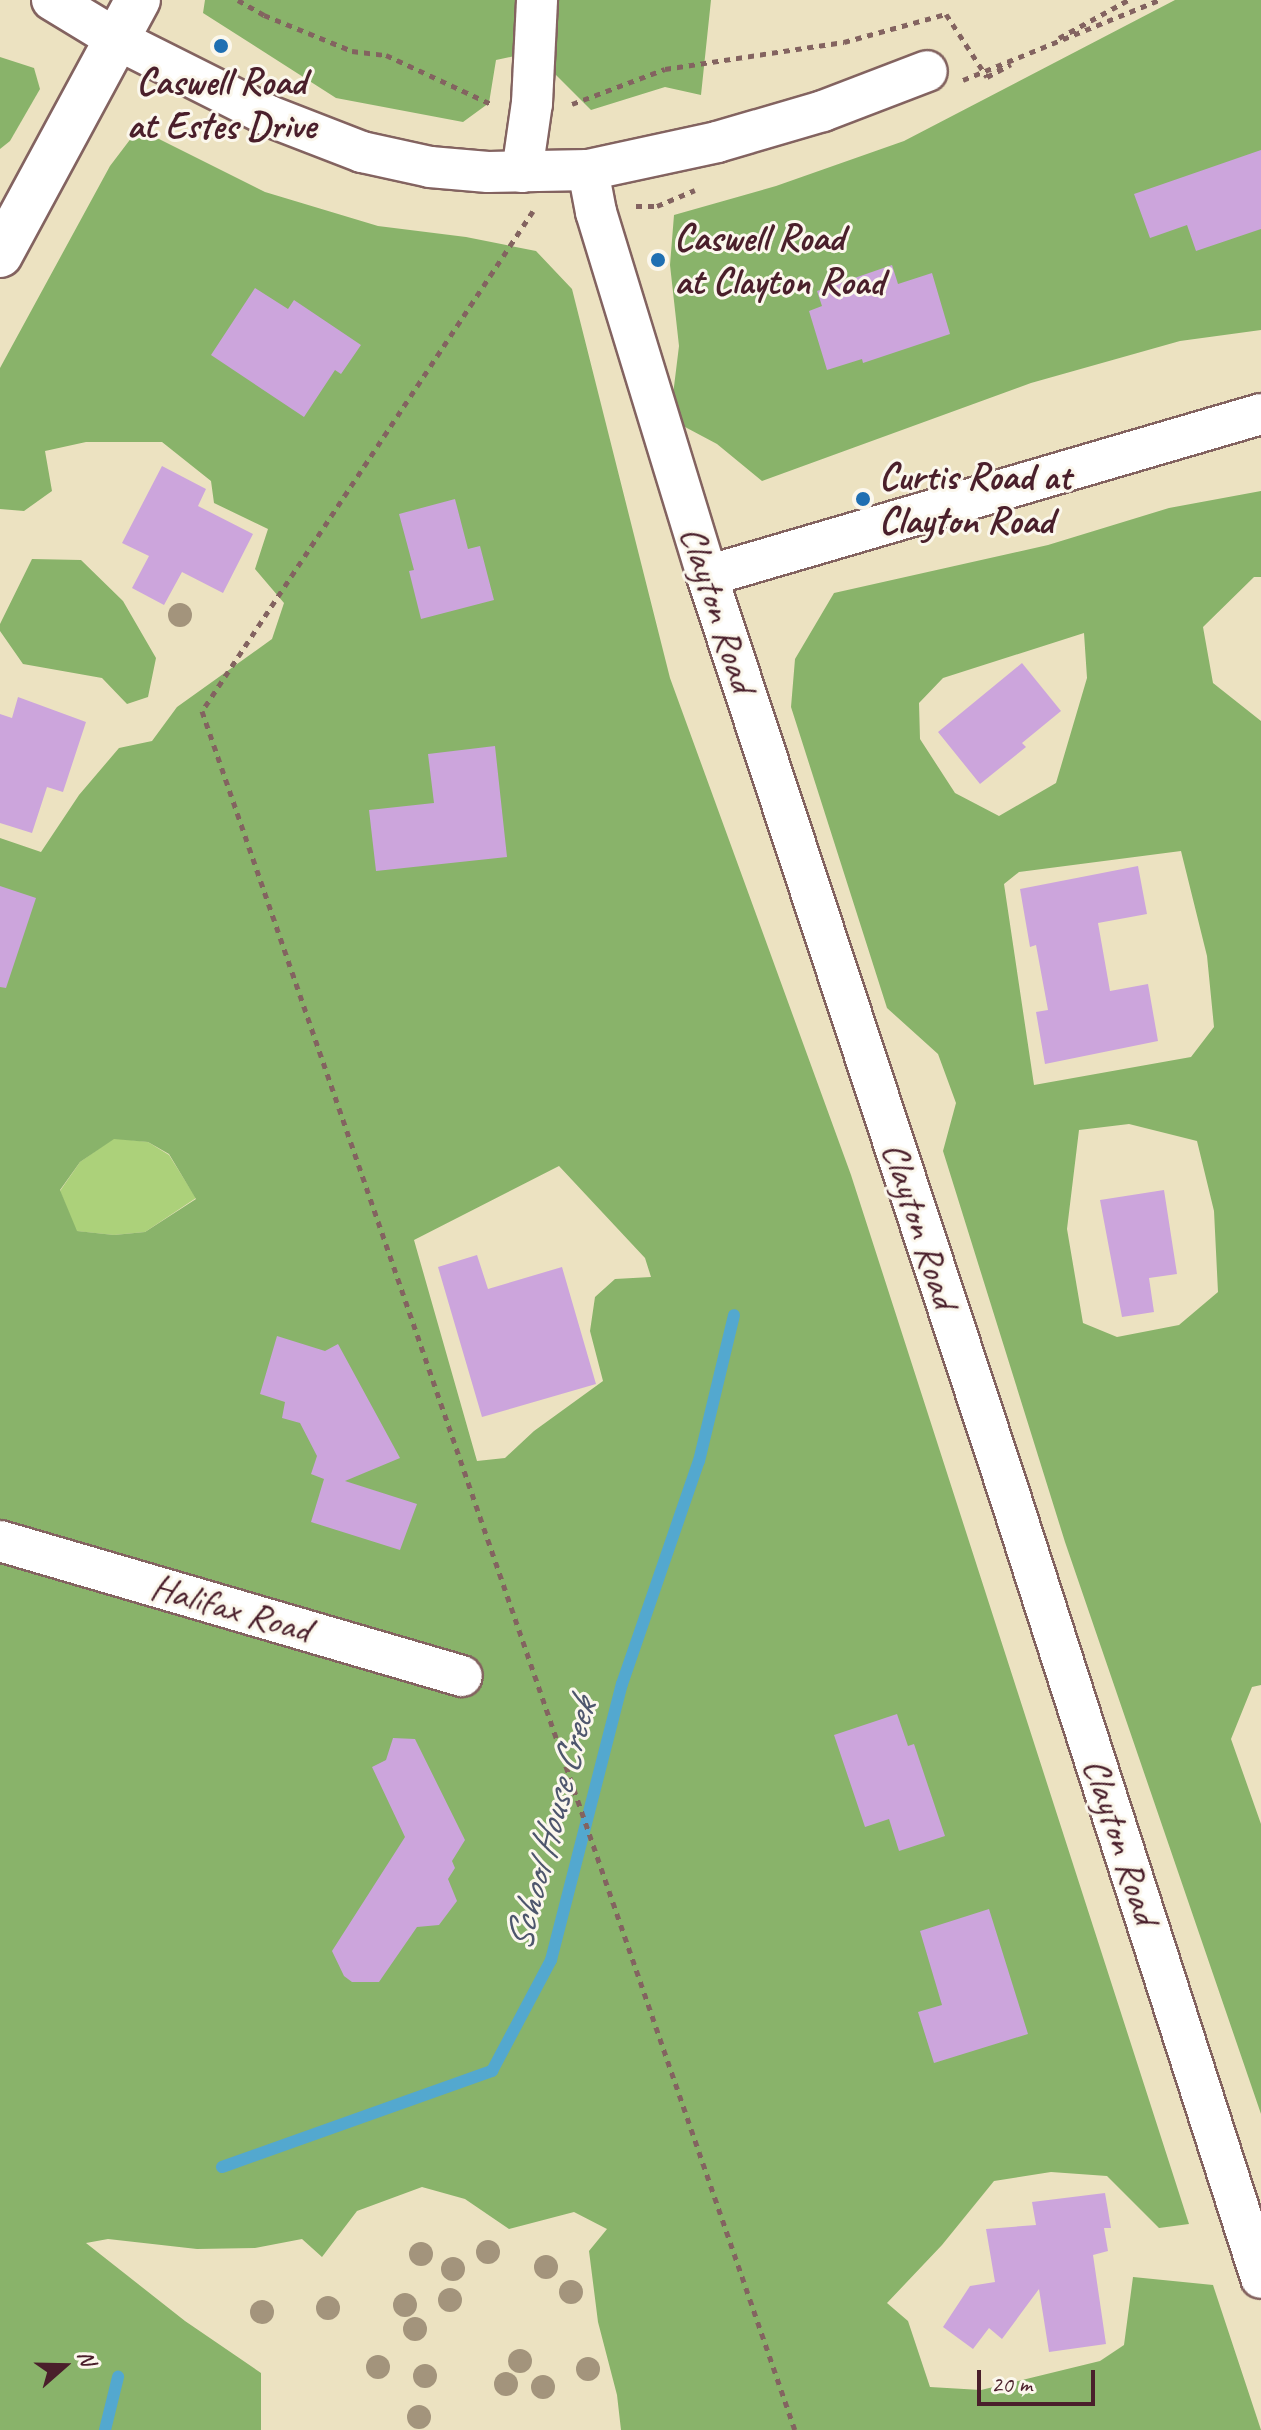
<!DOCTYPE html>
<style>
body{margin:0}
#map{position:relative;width:1261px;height:2430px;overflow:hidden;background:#ece2c1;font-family:Caveat,sans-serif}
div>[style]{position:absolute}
.green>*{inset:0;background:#acd17a}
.forest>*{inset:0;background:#89b36a}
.stream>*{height:12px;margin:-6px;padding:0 6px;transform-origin:6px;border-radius:6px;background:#53a8cf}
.building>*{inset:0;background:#cca5dc}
.path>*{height:5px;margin-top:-2.5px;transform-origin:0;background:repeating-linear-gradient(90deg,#836360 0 6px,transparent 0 12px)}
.roads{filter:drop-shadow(2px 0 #836360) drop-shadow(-2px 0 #836360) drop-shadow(0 2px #836360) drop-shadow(0 -2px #836360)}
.minor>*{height:40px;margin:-20px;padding:0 20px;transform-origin:20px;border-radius:20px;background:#fff}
.major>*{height:44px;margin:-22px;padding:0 22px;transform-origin:22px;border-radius:22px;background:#fff}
.trees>*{width:24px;height:24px;margin:-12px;border-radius:50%;background:#a3947c}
.dots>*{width:22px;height:22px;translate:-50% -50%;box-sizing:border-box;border:4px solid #fbf7ec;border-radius:50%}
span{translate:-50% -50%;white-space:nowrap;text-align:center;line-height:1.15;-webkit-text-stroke:6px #fbf7ec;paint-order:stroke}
.poi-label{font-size:38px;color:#4a1f2b;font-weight:700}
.left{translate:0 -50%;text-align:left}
.street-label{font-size:38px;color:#4a1f2b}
.water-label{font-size:40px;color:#4e566d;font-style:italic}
.north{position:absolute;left:24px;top:2326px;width:80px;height:80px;-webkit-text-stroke:6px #fbf7ec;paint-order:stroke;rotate:70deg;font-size:22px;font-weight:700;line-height:32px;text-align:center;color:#4a1f2b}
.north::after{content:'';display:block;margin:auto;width:28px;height:36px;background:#4a1f2b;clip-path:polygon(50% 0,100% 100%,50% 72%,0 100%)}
.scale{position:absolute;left:977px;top:2370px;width:118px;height:36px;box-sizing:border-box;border:4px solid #4a1f2b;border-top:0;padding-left:10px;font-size:24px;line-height:28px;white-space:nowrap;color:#4a1f2b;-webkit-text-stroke:6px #fbf7ec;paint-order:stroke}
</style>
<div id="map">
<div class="green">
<i style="clip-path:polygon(114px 1138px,148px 1142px,169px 1155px,196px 1198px,145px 1232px,114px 1235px,76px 1231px,60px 1191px,80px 1162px)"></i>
</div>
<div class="forest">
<i style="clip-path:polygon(205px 0,711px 0,701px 95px,665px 87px,591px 110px,533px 52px,496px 60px,489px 103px,463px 122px,336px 98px,203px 13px)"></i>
<i style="clip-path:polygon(1175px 0,1261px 0,1261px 330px,1180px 341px,1031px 383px,762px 481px,717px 444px,670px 419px,679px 346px,670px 265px,674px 215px,776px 186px,904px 141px)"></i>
<i style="clip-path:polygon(0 57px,34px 68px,40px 89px,10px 141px,0 149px)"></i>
<i style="clip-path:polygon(evenodd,132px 137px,157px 138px,265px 192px,378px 226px,466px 237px,536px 251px,572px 289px,670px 678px,851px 1175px,1189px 2224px,1159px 2228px,1107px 2176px,1051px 2172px,994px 2181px,942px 2245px,887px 2303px,908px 2321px,930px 2387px,981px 2390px,1100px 2361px,1124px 2345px,1133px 2277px,1213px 2285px,1261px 2430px,621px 2430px,617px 2395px,598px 2322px,589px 2251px,607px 2229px,574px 2212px,509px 2229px,465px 2199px,422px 2187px,357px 2211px,322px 2257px,302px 2239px,255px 2248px,197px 2249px,108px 2239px,86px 2243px,185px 2321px,261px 2373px,261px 2430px,0 2430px,0 838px,41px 852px,79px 795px,119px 748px,152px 741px,177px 707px,272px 639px,284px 603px,255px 569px,268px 529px,214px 503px,211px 481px,162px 442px,86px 442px,45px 451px,52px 491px,24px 511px,0 509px,0 368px,110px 166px,132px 137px,114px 1139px,148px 1142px,169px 1154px,196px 1199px,145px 1232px,114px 1235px,77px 1231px,60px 1190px,80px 1162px,114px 1139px,132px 137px,559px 1166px,645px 1258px,651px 1277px,615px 1279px,595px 1297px,590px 1331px,603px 1381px,534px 1431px,505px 1458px,477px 1461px,414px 1240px,559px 1166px)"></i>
<i style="clip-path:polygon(evenodd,1261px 491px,1261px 577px,1254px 577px,1203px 627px,1213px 683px,1261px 721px,1261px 1685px,1252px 1687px,1231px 1739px,1261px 1824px,1261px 2114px,1065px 1542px,943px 1151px,956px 1103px,938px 1054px,887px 1008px,791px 707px,795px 659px,834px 593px,1048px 545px,1169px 508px,1261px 491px,1084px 633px,1087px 678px,1056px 783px,999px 816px,955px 793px,920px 739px,919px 703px,943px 678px,1084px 633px,1261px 491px,1181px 851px,1207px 956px,1214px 1027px,1191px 1057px,1034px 1085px,1004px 884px,1019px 872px,1181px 851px,1261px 491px,1129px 1124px,1197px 1141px,1214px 1211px,1218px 1292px,1179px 1325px,1117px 1337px,1083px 1323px,1067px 1229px,1079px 1130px,1129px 1124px)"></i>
<i style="clip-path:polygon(32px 559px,81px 560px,123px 601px,156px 658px,148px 697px,127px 704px,102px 678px,23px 664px,0 631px,0 624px)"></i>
</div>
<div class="stream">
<i style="left:222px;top:2167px;width:287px;rotate:-19.6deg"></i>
<i style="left:492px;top:2071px;width:126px;rotate:-62deg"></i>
<i style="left:551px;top:1960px;width:285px;rotate:-75.6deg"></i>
<i style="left:622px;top:1684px;width:236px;rotate:-71deg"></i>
<i style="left:699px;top:1461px;width:150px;rotate:-76.5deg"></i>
<i style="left:105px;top:2430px;width:55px;rotate:-76.2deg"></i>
</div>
<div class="building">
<i style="clip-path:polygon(1261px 150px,1261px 229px,1196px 251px,1187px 225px,1150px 238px,1134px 194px)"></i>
<i style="clip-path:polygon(892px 265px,898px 284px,932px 273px,950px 334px,863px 363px,862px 359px,827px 370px,809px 311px,822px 306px,817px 291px)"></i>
<i style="clip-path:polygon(255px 288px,288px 309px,294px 300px,361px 345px,341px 374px,335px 370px,304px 417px,211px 355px)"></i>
<i style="clip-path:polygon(162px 466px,206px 489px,198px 506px,253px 534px,223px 593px,182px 572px,164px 605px,132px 588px,149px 556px,122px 543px)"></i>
<i style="clip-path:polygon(455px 499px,468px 549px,480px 546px,494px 600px,421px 619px,409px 571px,414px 570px,399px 514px)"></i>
<i style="clip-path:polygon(1022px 663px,1061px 711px,1022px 743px,1026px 747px,980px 784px,938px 732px)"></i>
<i style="clip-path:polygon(18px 697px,86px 722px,63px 792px,47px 787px,32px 833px,0 823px,0 714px,12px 718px)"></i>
<i style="clip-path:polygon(495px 746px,507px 857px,376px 871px,369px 810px,434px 803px,428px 754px)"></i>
<i style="clip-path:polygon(1138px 866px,1147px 914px,1098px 923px,1110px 991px,1148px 984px,1158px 1041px,1045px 1064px,1036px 1012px,1048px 1010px,1036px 945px,1030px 947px,1020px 889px)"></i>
<i style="clip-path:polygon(0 886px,36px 898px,6px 988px,0 987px)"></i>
<i style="clip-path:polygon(1164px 1190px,1177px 1274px,1149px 1278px,1154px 1312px,1122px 1317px,1100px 1200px)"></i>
<i style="clip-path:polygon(477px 1255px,488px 1289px,562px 1267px,596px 1384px,482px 1417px,438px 1267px)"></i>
<i style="clip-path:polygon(277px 1336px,325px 1351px,338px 1344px,400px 1458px,345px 1481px,417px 1504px,400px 1550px,311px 1522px,324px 1479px,311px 1474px,317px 1456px,300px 1423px,282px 1418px,285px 1402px,260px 1394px)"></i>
<i style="clip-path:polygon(897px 1714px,908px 1746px,914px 1744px,945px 1836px,899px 1851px,889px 1819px,865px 1827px,834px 1735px)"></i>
<i style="clip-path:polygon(393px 1738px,415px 1739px,465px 1840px,452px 1861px,455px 1868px,448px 1879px,457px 1901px,439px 1925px,417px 1927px,379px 1982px,352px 1982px,344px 1976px,332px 1951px,405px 1837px,372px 1767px,386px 1760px)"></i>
<i style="clip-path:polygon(989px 1909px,1028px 2034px,934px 2063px,918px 2012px,942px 2005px,920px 1931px)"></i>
<i style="clip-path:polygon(1105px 2193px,1111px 2228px,1104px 2228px,1108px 2251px,1093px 2255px,1106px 2344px,1049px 2352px,1039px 2289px,1002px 2339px,989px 2328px,973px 2349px,943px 2327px,970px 2286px,995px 2282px,986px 2229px,1036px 2225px,1032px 2202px)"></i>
</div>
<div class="path">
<i style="left:238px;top:0;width:30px;rotate:30deg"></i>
<i style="left:264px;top:15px;width:95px;rotate:22.2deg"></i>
<i style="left:352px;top:51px;width:34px;rotate:7deg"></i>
<i style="left:386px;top:55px;width:116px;rotate:25deg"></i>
<i style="left:1059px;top:38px;width:79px;rotate:-28.8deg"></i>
<i style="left:963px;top:80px;width:212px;rotate:-22.2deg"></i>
<i style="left:572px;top:104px;width:99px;rotate:-20.6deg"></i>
<i style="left:665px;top:69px;width:181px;rotate:-8.6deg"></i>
<i style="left:844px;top:42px;width:106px;rotate:-15.4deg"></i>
<i style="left:946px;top:14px;width:75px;rotate:56.9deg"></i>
<i style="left:987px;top:77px;width:27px;rotate:-28deg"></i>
<i style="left:636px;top:206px;width:21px"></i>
<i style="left:657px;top:206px;width:41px;rotate:-22.8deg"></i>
<i style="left:533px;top:211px;width:600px;rotate:123.5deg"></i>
<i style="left:202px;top:711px;width:1818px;rotate:70.97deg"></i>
</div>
<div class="roads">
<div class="minor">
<i style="left:52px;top:0;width:77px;rotate:31.2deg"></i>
<i style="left:118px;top:40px;width:169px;rotate:26.7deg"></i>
<i style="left:269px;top:116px;width:100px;rotate:21.2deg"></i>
<i style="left:362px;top:152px;width:70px;rotate:12.4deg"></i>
<i style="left:430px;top:167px;width:58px;rotate:4.9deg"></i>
<i style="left:488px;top:172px;width:100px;rotate:-1.1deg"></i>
<i style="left:588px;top:170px;width:132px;rotate:-12.2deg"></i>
<i style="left:717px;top:142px;width:110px;rotate:-16.3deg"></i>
<i style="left:823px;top:111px;width:111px;rotate:-21deg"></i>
<i style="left:588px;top:170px;width:43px;rotate:79.2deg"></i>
<i style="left:596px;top:212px;width:381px;rotate:73deg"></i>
<i style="left:707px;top:576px;width:969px;rotate:71.77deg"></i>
<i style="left:1010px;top:1496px;width:821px;rotate:72.2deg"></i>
<i style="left:522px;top:172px;width:70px;rotate:-81.8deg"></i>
<i style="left:532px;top:103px;width:103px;rotate:-87.2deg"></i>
<i style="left:707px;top:576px;width:577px;rotate:-16.3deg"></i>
<i style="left:0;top:1541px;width:481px;rotate:16.3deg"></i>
</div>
<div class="major">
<i style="left:0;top:255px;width:290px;rotate:-61.6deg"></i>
</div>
</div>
<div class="trees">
<i style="left:180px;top:615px"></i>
<i style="left:488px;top:2252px"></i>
<i style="left:421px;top:2254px"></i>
<i style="left:546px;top:2267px"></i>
<i style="left:453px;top:2269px"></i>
<i style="left:571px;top:2292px"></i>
<i style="left:450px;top:2300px"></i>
<i style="left:405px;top:2305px"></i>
<i style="left:328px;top:2308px"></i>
<i style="left:262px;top:2312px"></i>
<i style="left:415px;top:2329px"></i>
<i style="left:520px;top:2361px"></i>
<i style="left:378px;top:2367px"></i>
<i style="left:588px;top:2369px"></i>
<i style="left:425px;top:2376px"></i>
<i style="left:506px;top:2384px"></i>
<i style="left:543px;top:2387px"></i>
<i style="left:419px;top:2417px"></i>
</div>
<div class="dots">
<i style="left:221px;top:46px;background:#1f6fb2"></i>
<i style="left:658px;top:260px;background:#1f6fb2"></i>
<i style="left:863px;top:499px;background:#1f6fb2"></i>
</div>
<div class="poi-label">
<span style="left:221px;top:104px">Caswell Road<br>at Estes Drive</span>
<span class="left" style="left:674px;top:260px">Caswell Road<br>at Clayton Road</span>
<span class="left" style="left:879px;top:499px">Curtis Road at<br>Clayton Road</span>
</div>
<div class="street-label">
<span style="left:718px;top:609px;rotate:72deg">Clayton Road</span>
<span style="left:920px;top:1225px;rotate:72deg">Clayton Road</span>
<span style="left:231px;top:1608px;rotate:16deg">Halifax Road</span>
<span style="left:1121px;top:1841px;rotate:72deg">Clayton Road</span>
</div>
<div class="water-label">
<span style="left:550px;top:1825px;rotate:-75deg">School House Creek</span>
</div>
<div class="north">N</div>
<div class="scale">20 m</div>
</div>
